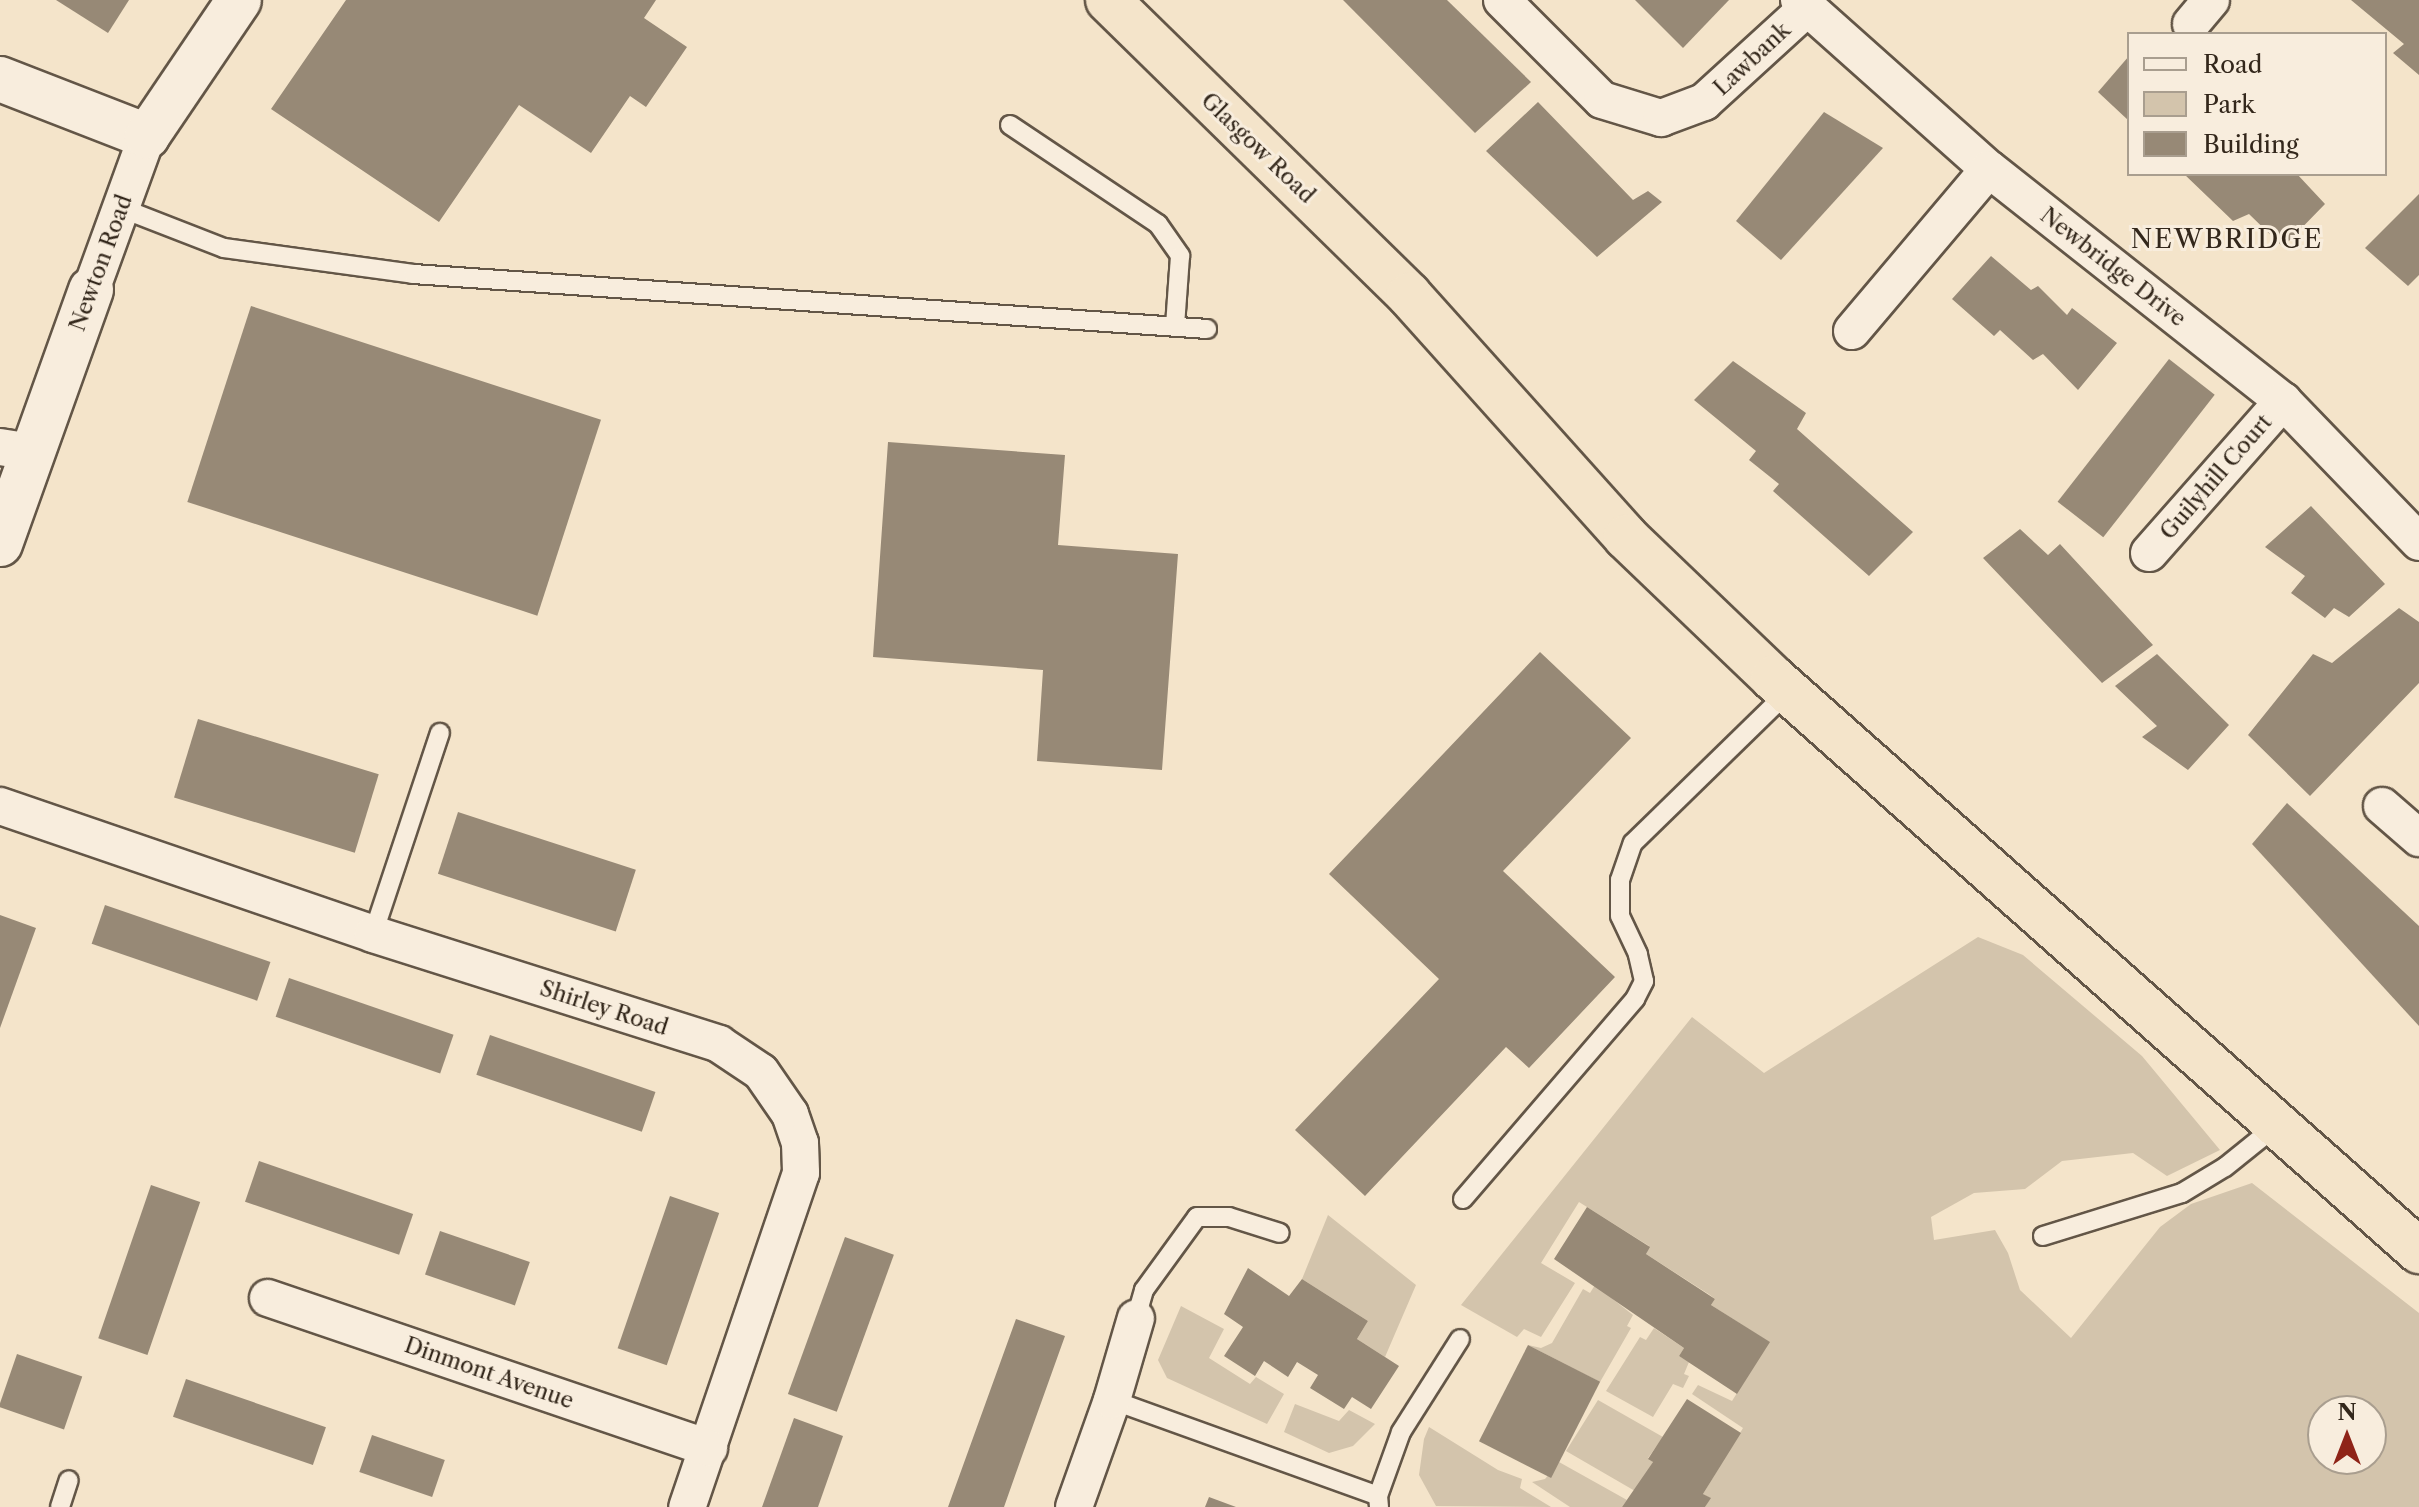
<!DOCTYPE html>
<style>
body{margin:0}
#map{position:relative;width:2419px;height:1507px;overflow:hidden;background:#f4e4ca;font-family:"Libre Caslon Text",serif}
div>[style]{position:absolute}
.green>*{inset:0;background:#d3c4ac}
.building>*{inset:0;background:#978976;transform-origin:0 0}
.roads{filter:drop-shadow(2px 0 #635647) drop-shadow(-2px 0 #635647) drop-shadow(0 2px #635647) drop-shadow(0 -2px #635647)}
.service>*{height:18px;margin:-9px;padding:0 9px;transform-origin:9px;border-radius:9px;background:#f8eddd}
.minor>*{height:36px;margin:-18px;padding:0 18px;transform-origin:18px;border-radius:18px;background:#f8eddd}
.tertiary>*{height:44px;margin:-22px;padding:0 22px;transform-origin:22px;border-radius:22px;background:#f8eddd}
.trunk>*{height:44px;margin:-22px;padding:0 22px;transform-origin:22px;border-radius:22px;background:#f4e4ca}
span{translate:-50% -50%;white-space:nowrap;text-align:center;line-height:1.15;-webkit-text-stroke:6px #f8eddd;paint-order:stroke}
.street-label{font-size:22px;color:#33271b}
.quarter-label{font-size:26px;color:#33271b;letter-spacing:2px}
.legend{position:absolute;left:2127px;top:32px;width:260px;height:144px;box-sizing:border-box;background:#f8eddd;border:2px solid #a99e8f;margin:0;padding:10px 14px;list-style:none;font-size:24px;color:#33271b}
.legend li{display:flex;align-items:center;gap:16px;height:40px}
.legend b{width:40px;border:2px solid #a99e8f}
.north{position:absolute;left:2307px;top:1395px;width:80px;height:80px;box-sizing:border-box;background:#f8eddd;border:2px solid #a99e8f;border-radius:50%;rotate:0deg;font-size:22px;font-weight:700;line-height:32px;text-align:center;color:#33271b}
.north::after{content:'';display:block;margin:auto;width:28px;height:36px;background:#8f2418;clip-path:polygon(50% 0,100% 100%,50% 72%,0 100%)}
</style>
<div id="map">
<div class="green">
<i style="clip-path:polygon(evenodd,1978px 937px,2023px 955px,2142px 1056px,2220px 1150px,2167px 1176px,2133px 1153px,2062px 1161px,2025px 1189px,1974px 1193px,1931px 1217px,1934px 1240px,1995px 1230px,2008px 1253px,2020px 1290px,2071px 1338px,2160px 1227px,2191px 1204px,2252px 1183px,2419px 1313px,2419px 1507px,1705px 1507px,1710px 1498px,1703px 1494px,1743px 1428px,1692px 1394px,1698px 1385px,1732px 1401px,1769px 1342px,1711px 1305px,1715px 1299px,1710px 1295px,1646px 1254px,1649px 1246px,1579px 1202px,1541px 1263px,1575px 1283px,1541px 1337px,1524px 1329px,1517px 1337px,1461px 1305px,1692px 1017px,1764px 1073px,1978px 937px,2323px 1411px,2371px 1411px,2371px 1459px,2323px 1459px,2323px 1411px)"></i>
<i style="clip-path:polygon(1328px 1215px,1416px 1285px,1385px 1357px,1357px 1339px,1368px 1321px,1302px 1279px)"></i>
<i style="clip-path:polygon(1595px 1285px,1633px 1315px,1627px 1326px,1631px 1328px,1600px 1382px,1528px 1345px,1541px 1348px,1552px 1343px,1583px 1289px,1590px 1293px)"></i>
<i style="clip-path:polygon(1181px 1306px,1224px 1329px,1209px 1358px,1250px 1384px,1256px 1377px,1284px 1394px,1267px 1424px,1167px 1378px,1158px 1360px)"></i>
<i style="clip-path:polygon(1654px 1328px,1684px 1348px,1679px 1356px,1689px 1362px,1684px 1374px,1689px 1376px,1683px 1388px,1673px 1384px,1653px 1417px,1606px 1391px,1640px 1337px,1646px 1340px)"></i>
<i style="clip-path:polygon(1598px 1400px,1663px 1437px,1648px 1458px,1653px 1462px,1635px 1491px,1566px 1451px)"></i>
<i style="clip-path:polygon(1295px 1404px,1339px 1421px,1349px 1410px,1375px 1424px,1353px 1446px,1329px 1453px,1284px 1432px)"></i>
<i style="clip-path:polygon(1429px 1427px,1498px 1470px,1522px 1479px,1520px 1488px,1551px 1507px,1436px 1506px,1419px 1475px,1424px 1439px)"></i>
<i style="clip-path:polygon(1559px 1462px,1627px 1500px,1622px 1507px,1570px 1507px,1532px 1482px,1545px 1479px)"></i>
</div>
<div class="building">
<i style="clip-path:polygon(56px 0,129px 0,108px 33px)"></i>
<i style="clip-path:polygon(346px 0,656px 0,644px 18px,687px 47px,646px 107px,630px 96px,591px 153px,519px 105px,439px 222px,271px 109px)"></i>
<i style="clip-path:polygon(1343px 0,1447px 0,1531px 82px,1475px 133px)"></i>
<i style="clip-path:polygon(1635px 0,1729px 0,1683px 48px)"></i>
<i style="clip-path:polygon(2351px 0,2419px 0,2419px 75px,2393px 53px,2404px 44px)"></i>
<i style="clip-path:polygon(2129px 56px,2129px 121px,2098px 92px)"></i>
<i style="clip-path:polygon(1538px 102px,1633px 200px,1648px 191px,1662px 202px,1597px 257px,1486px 151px)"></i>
<i style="clip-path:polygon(1824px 112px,1883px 148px,1781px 260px,1736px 221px)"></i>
<i style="clip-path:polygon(2184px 174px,2297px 174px,2325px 204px,2283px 247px,2249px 214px,2233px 221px)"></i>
<i style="clip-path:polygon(2419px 194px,2419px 275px,2408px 286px,2365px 248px)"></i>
<i style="clip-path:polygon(1991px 256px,2031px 290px,2038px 286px,2067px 315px,2072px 308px,2117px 343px,2078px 390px,2043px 354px,2033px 360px,2000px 330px,1994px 336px,1952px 299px)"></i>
<i style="left:251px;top:306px;width:368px;height:206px;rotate:18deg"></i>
<i style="left:2169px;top:359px;width:58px;height:181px;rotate:38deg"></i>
<i style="clip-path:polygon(1733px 361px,1806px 413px,1797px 429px,1913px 532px,1869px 576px,1773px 491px,1779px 484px,1749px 460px,1756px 451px,1694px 400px)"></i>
<i style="clip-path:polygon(888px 442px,1065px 455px,1058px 545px,1178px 554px,1162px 770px,1037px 761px,1043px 670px,873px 657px)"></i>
<i style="clip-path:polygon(2311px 506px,2385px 584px,2349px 617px,2334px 608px,2325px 618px,2291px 593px,2305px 576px,2265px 547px)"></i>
<i style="clip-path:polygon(2020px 529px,2048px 555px,2060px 544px,2153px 645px,2102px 683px,1983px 558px)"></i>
<i style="clip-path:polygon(2399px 608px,2419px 622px,2419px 683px,2310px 796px,2248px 735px,2313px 654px,2332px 663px)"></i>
<i style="clip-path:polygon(1540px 652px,1631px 738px,1503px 871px,1615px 977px,1529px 1068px,1506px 1047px,1365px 1196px,1295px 1130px,1439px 979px,1329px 874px)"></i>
<i style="clip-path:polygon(2157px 654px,2229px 725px,2188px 770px,2142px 737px,2157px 726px,2115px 686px)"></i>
<i style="left:198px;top:719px;width:189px;height:82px;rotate:17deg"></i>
<i style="clip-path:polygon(2287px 803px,2419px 926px,2419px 1026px,2252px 844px)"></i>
<i style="left:458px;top:812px;width:187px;height:65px;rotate:18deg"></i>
<i style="left:105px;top:905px;width:175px;height:41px;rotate:19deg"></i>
<i style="clip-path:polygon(0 915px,36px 928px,0 1028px)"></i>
<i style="left:289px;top:978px;width:174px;height:41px;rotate:19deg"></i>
<i style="left:490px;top:1035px;width:175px;height:42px;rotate:19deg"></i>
<i style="left:259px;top:1161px;width:163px;height:43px;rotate:19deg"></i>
<i style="left:151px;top:1185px;width:52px;height:162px;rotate:19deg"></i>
<i style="left:670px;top:1196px;width:52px;height:161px;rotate:19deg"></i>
<i style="clip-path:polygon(1587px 1207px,1650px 1247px,1646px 1254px,1715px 1299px,1711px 1305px,1770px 1342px,1737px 1394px,1679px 1356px,1684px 1348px,1554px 1259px)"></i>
<i style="left:440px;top:1231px;width:95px;height:46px;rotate:19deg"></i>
<i style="left:845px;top:1237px;width:52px;height:167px;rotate:20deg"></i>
<i style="clip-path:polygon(1248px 1268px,1289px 1296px,1302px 1279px,1368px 1321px,1357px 1339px,1399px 1366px,1371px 1409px,1352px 1397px,1344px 1409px,1310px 1388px,1318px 1375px,1297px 1362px,1288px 1377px,1264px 1361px,1255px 1376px,1224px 1356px,1243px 1327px,1224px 1314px)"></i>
<i style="clip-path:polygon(1016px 1319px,1065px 1336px,1022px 1456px,1004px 1507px,948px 1507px)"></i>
<i style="left:1528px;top:1345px;width:81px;height:108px;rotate:27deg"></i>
<i style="left:17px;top:1354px;width:69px;height:56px;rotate:19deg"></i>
<i style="left:186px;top:1379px;width:148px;height:40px;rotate:19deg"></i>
<i style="clip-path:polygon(1687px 1399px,1741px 1433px,1703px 1494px,1711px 1498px,1705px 1507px,1622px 1507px,1653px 1462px,1648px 1459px)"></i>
<i style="clip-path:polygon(794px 1418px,843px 1436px,818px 1507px,762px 1507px)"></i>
<i style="left:372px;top:1435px;width:77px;height:39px;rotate:19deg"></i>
<i style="clip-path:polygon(1209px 1497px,1236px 1507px,1205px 1507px)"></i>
</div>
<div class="roads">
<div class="service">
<i style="left:1010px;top:125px;width:178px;rotate:33.8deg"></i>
<i style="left:1158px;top:224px;width:39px;rotate:55deg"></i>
<i style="left:1180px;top:256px;width:70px;rotate:94.1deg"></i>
<i style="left:121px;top:208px;width:110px;rotate:21.2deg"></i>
<i style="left:224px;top:248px;width:191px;rotate:7.8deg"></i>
<i style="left:413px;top:274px;width:796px;rotate:3.96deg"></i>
<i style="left:373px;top:934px;width:212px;rotate:-71.6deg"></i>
<i style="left:1463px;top:1199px;width:264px;rotate:-49.3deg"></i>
<i style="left:1635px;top:999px;width:20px;rotate:-63deg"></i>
<i style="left:1644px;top:981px;width:28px;rotate:-103deg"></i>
<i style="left:1638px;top:954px;width:42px;rotate:-115.3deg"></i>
<i style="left:1620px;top:916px;width:36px;rotate:-90deg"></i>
<i style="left:1620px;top:880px;width:39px;rotate:-71deg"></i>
<i style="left:1633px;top:843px;width:218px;rotate:-44.3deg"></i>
<i style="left:2043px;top:1236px;width:145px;rotate:-17.2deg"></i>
<i style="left:2182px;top:1193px;width:50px;rotate:-31.2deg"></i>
<i style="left:2225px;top:1167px;width:65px;rotate:-38.8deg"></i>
<i style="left:1136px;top:1318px;width:29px;rotate:-74deg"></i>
<i style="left:1144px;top:1290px;width:90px;rotate:-54deg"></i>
<i style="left:1197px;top:1217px;width:32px"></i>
<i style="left:1229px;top:1217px;width:53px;rotate:17.4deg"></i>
<i style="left:1112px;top:1400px;width:283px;rotate:19.8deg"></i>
<i style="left:60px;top:1507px;width:28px;rotate:-72deg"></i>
<i style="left:1379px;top:1507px;width:11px;rotate:-95deg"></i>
<i style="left:1378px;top:1496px;width:68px;rotate:-70.2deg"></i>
<i style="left:1401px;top:1432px;width:110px;rotate:-57.6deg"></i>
</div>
<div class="minor">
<i style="left:1502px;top:0;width:141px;rotate:45deg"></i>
<i style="left:1602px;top:100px;width:62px;rotate:17deg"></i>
<i style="left:1661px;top:118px;width:46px;rotate:-20.4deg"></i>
<i style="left:1704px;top:102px;width:138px;rotate:-42.4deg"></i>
<i style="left:1799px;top:0;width:254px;rotate:41.7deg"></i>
<i style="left:1989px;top:169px;width:375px;rotate:38.3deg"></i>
<i style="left:2283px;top:401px;width:196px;rotate:46deg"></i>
<i style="left:2191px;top:24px;width:31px;rotate:-50deg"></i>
<i style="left:91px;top:290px;width:164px;rotate:-70deg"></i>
<i style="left:1852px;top:331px;width:212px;rotate:-49.8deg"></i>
<i style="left:0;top:447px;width:32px;rotate:9deg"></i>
<i style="left:2149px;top:553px;width:203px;rotate:-48.6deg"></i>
<i style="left:0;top:806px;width:394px;rotate:18.9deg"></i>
<i style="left:373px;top:934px;width:363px;rotate:17.6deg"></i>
<i style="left:719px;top:1044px;width:50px;rotate:33.7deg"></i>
<i style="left:761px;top:1072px;width:51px;rotate:55.4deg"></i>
<i style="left:790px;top:1114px;width:31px;rotate:71deg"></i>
<i style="left:800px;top:1143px;width:30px;rotate:88deg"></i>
<i style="left:801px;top:1173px;width:353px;rotate:108.8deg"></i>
<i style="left:2382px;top:806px;width:49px;rotate:40.9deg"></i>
<i style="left:268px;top:1298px;width:466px;rotate:18.8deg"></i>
<i style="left:1074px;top:1507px;width:114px;rotate:-70.4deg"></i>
<i style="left:1112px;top:1400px;width:85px;rotate:-73.7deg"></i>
</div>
<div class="tertiary">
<i style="left:0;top:79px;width:158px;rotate:21.2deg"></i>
<i style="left:147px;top:136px;width:164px;rotate:-55.9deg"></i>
<i style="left:0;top:544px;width:270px;rotate:-70.3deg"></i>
</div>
<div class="trunk">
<i style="left:1108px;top:0;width:421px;rotate:44.4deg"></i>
<i style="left:1409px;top:295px;width:325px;rotate:48.1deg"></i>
<i style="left:1626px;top:537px;width:204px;rotate:43.8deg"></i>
<i style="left:1773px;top:678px;width:864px;rotate:41.57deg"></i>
</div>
</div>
<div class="street-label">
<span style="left:1752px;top:59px;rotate:-43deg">Lawbank</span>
<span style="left:1258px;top:148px;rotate:44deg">Glasgow Road</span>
<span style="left:101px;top:263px;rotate:-70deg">Newton Road</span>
<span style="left:2113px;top:267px;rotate:38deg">Newbridge Drive</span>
<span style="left:2216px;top:477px;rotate:-49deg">Guilyhill Court</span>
<span style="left:604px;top:1008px;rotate:18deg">Shirley Road</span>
<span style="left:489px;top:1373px;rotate:19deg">Dinmont Avenue</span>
</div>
<div class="quarter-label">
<span style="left:2227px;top:240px">NEWBRIDGE</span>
</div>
<ul class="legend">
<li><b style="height:10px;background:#f8eddd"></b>Road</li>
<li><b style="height:22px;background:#d3c4ac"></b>Park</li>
<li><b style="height:22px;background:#978976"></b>Building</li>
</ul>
<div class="north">N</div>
</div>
